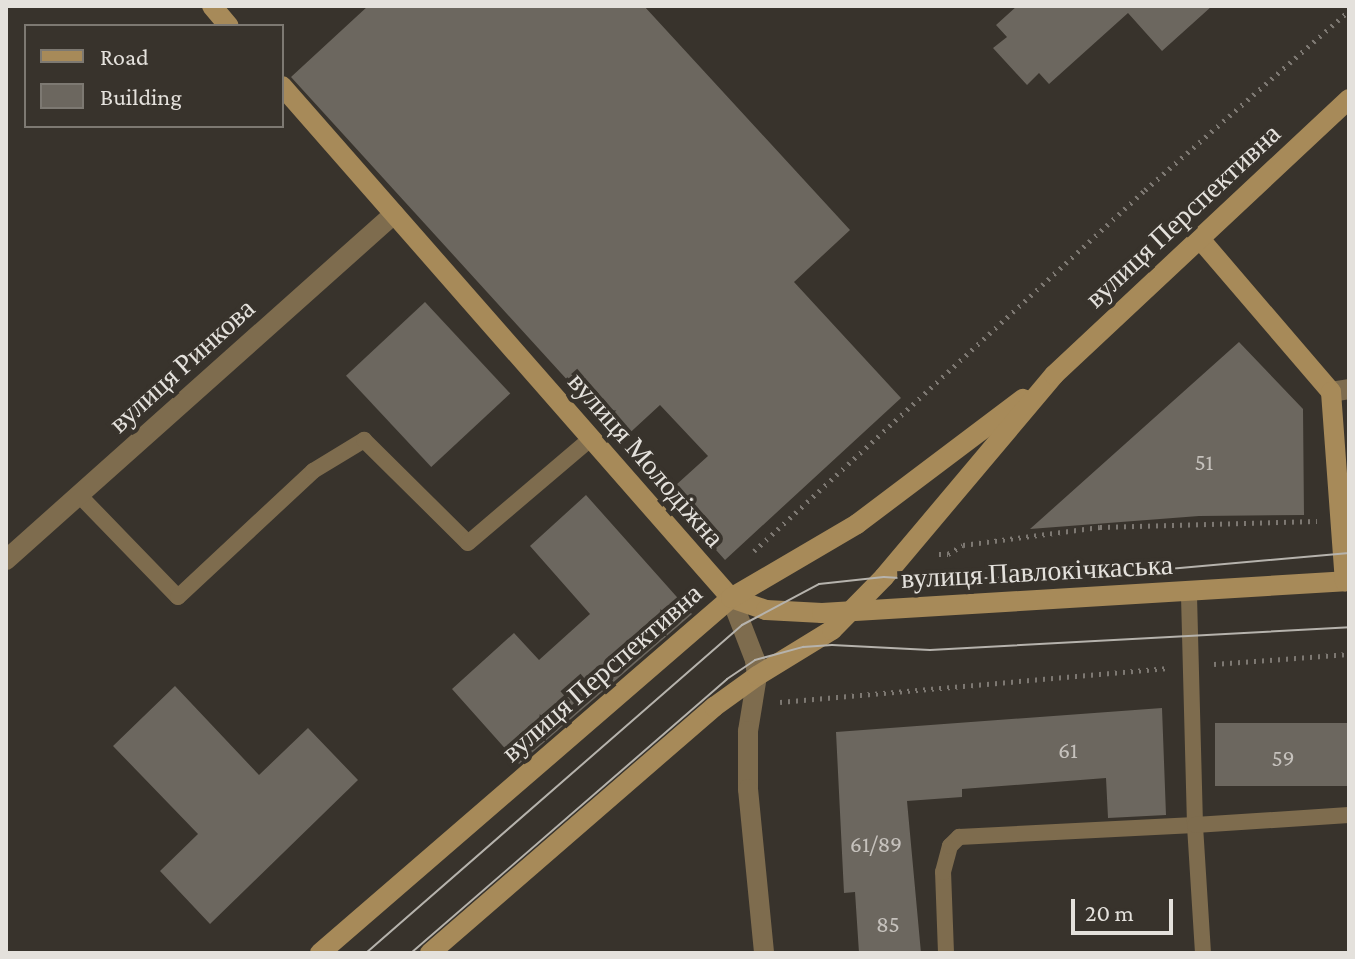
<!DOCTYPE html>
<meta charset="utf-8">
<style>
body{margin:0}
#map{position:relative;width:1355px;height:959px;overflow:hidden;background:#38332c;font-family:"Crimson Pro",serif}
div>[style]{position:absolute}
.building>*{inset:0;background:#6c675f;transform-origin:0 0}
.path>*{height:5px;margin-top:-2.5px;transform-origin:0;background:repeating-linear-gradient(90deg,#7d7872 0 2px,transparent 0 8px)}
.lane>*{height:16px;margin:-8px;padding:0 8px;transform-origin:8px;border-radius:8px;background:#7e6c4e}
.street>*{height:20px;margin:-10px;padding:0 10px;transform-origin:10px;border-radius:10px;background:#7e6c4e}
.secondary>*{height:20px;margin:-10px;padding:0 10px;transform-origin:10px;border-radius:10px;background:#a78a59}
.tram>*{height:2px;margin:-1px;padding:0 1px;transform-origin:1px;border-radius:1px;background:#b6b3ad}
span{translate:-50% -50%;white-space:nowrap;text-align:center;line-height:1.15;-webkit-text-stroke:8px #38332c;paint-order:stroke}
.number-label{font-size:24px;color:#c6c2bd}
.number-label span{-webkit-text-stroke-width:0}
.street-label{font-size:28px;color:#e4e1dc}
.frame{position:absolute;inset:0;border:8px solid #e4e1dc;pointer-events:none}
.legend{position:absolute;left:24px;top:24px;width:260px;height:104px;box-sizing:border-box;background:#38332c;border:2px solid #7d7972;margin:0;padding:10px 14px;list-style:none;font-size:24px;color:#e4e1dc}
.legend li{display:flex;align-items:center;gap:16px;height:40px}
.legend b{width:40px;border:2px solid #7d7972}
.scale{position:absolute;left:1071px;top:899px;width:102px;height:36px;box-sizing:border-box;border:4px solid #e4e1dc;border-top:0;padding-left:10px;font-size:24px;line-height:28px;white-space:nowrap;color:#e4e1dc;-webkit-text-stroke:6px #38332c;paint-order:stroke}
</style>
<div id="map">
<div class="building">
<i style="clip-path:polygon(368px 6px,644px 6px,850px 230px,794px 282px,901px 398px,725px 560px,666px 494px,708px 456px,660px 405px,622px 440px,291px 77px)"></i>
<i style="clip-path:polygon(1017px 6px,1212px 6px,1162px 51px,1128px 13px,1049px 84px,1039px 73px,1027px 85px,993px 48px,1007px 37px,996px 25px)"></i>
<i style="left:425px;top:302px;width:125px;height:108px;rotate:47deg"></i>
<i style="clip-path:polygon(1239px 342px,1303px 409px,1304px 515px,1199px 516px,1030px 529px)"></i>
<i style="clip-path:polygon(586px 495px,692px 614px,519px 764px,452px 689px,514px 633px,539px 660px,590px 614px,530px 546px)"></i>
<i style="clip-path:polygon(175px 686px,259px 775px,308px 728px,358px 780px,210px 924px,160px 871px,198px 834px,113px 746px)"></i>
<i style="clip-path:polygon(1162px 708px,1166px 815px,1108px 818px,1106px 778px,962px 789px,962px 797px,907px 801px,921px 953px,859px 953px,855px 892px,844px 893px,836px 732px)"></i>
<i style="left:1349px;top:723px;width:63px;height:134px;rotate:90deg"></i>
</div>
<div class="path">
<i style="left:754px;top:551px;width:532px;rotate:-42.72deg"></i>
<i style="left:1145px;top:190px;width:271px;rotate:-41.3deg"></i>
<i style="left:939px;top:554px;width:9px"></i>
<i style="left:948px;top:554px;width:17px;rotate:-31deg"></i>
<i style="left:963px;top:545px;width:138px;rotate:-7.5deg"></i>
<i style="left:1100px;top:527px;width:217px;rotate:-1.6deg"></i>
<i style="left:1214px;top:664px;width:135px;rotate:-4.2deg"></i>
<i style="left:780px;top:702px;width:390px;rotate:-5deg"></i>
</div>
<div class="lane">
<i style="left:79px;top:495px;width:142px;rotate:45.9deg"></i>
<i style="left:178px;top:597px;width:185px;rotate:-43deg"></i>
<i style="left:313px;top:471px;width:60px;rotate:-31.3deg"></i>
<i style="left:364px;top:440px;width:146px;rotate:44.7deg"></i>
<i style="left:468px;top:543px;width:160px;rotate:-40.4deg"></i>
<i style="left:946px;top:953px;width:81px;rotate:-92.1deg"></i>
<i style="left:943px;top:872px;width:27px;rotate:-75deg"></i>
<i style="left:950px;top:846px;width:13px;rotate:-45deg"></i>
<i style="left:959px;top:837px;width:236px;rotate:-2.9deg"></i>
<i style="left:1195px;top:825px;width:233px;rotate:-91.5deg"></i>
<i style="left:1203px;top:953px;width:128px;rotate:-93.6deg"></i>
<i style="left:1195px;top:825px;width:154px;rotate:-3.7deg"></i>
</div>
<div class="street">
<i style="left:1331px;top:392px;width:18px;rotate:-9deg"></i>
<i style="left:6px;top:560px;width:520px;rotate:-41.73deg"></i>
<i style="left:731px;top:598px;width:66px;rotate:68.8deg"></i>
<i style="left:755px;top:660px;width:16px;rotate:83deg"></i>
<i style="left:757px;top:676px;width:56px;rotate:99.3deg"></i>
<i style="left:748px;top:731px;width:58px;rotate:90deg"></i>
<i style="left:748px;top:789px;width:165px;rotate:84.4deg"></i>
</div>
<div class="secondary">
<i style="left:212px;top:6px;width:26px;rotate:50deg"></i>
<i style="left:282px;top:86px;width:681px;rotate:48.75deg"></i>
<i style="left:731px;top:598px;width:37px;rotate:19deg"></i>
<i style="left:766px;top:610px;width:56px;rotate:3.1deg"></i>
<i style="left:822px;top:613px;width:528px;rotate:-3.47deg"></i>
<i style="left:1200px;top:239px;width:201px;rotate:49.4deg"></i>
<i style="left:1331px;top:392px;width:190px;rotate:85.8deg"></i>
<i style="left:320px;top:953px;width:543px;rotate:-40.82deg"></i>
<i style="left:731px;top:598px;width:146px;rotate:-30.4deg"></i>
<i style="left:857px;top:524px;width:208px;rotate:-37deg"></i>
<i style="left:430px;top:953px;width:376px;rotate:-40.9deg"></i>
<i style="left:714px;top:707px;width:53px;rotate:-35.8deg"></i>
<i style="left:757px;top:676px;width:88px;rotate:-31.5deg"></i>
<i style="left:832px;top:630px;width:74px;rotate:-45.5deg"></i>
<i style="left:884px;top:577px;width:264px;rotate:-49.9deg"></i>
<i style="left:1054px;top:375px;width:404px;rotate:-43.1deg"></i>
</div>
<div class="tram">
<i style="left:366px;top:953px;width:499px;rotate:-41.1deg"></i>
<i style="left:742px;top:625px;width:87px;rotate:-28deg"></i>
<i style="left:819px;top:584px;width:65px;rotate:-6.1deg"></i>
<i style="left:884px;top:577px;width:46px;rotate:3.7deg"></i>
<i style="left:930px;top:580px;width:183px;rotate:-1.9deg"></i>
<i style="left:1113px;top:574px;width:237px;rotate:-5.1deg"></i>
<i style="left:411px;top:953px;width:418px;rotate:-40.9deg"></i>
<i style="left:727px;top:679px;width:34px;rotate:-34deg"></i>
<i style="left:755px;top:660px;width:50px;rotate:-15.2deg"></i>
<i style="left:803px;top:647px;width:29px;rotate:-4deg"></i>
<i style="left:832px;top:645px;width:98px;rotate:2.9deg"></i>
<i style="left:930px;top:650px;width:420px;rotate:-3.1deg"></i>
</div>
<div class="number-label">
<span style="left:1204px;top:462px">51</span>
<span style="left:1068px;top:750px">61</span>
<span style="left:1283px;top:758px">59</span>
<span style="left:876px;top:844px">61/89</span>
<span style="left:888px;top:924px">85</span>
</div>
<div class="street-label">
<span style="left:1183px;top:216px;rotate:-43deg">вулиця Перспективна</span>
<span style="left:182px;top:366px;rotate:-42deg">вулиця Ринкова</span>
<span style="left:646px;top:460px;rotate:49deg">вулиця Молодіжна</span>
<span style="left:1037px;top:572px;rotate:-3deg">вулиця Павлокічкаська</span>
<span style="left:602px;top:673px;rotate:-41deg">вулиця Перспективна</span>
</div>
<div class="frame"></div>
<ul class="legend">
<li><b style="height:10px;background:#a78a59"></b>Road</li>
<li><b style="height:22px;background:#6c675f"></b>Building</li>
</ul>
<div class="scale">20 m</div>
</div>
